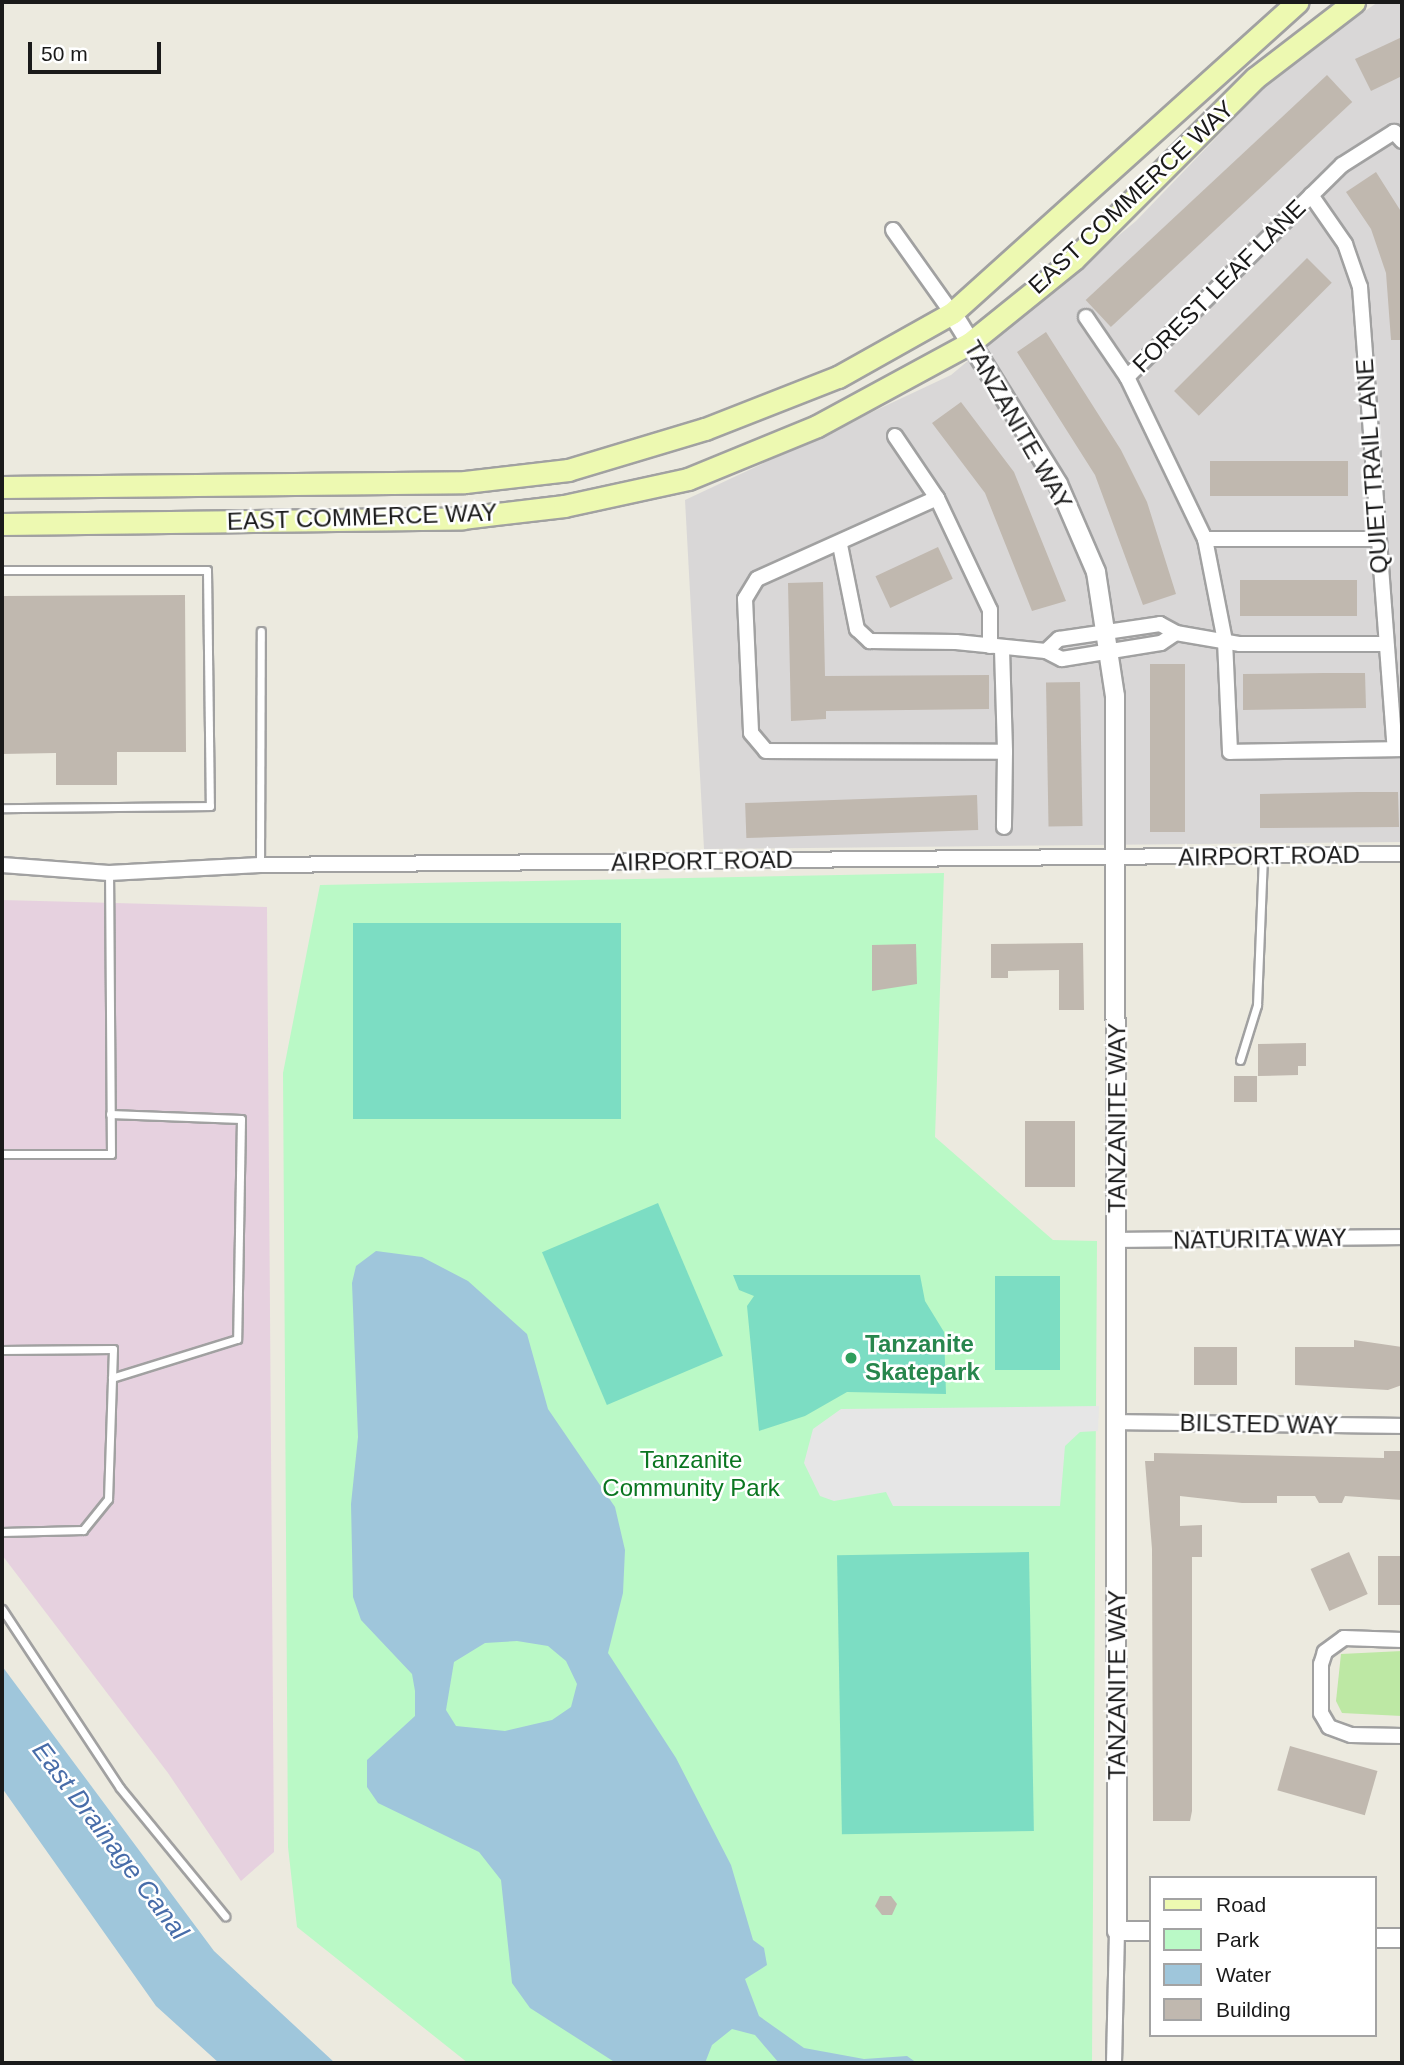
<!DOCTYPE html>
<style>
body{margin:0}
#map{position:relative;width:1404px;height:2065px;overflow:hidden;background:#eceadf;font-family:Arial,sans-serif}
div>[style]{position:absolute}
.residential>*{inset:0;background:#d9d7d7}
.industrial>*{inset:0;background:#e6d1df}
.grass>*{inset:0;background:#bde8a4}
.park>*{inset:0;background:#baf9c6}
.pitch>*{inset:0;background:#7cddc3;transform-origin:0 0}
.parking>*{inset:0;background:#e6e6e6}
.water>*{inset:0;background:#9fc6db}
.building>*{inset:0;background:#c0b8af;transform-origin:0 0}
.roads{filter:drop-shadow(2px 0 #a1a1a1) drop-shadow(-2px 0 #a1a1a1) drop-shadow(0 2px #a1a1a1) drop-shadow(0 -2px #a1a1a1)}
.service>*{height:7px;margin:-3.5px;padding:0 3.5px;transform-origin:3.5px;border-radius:3.5px;background:#fff}
.minor>*{height:14px;margin:-7px;padding:0 7px;transform-origin:7px;border-radius:7px;background:#fff}
.tertiary>*{height:18px;margin:-9px;padding:0 9px;transform-origin:9px;border-radius:9px;background:#fff}
.secondary>*{height:21px;margin:-10.5px;padding:0 10.5px;transform-origin:10.5px;border-radius:10.5px;background:#edf9b1}
.dots>*{width:19px;height:19px;translate:-50% -50%;box-sizing:border-box;border:4px solid #fff;border-radius:50%}
span{translate:-50% -50%;white-space:nowrap;text-align:center;line-height:1.15;-webkit-text-stroke:5px #fff;paint-order:stroke}
.street-label{font-size:24px;color:#1a1a1a}
.leisure-label{font-size:24px;color:#27864d;font-weight:700}
.left{translate:0 -50%;text-align:left}
.park-label{font-size:24px;color:#0a7620}
.water-label{font-size:26px;color:#486da9;font-style:italic}
.frame{position:absolute;inset:0;border:4px solid #1a1a1a;pointer-events:none}
.legend{position:absolute;left:1149px;top:1876px;width:228px;height:161px;box-sizing:border-box;background:#fff;border:2px solid #a3a3a3;margin:0;padding:9px 12px;list-style:none;font-size:21px;color:#1a1a1a}
.legend li{display:flex;align-items:center;gap:14px;height:35px}
.legend b{width:35px;border:2px solid #a3a3a3}
.scale{position:absolute;left:28px;top:42px;width:133px;height:32px;box-sizing:border-box;border:4px solid #1a1a1a;border-top:0;padding-left:9px;font-size:21px;line-height:24px;white-space:nowrap;color:#1a1a1a;-webkit-text-stroke:5px #fff;paint-order:stroke}
</style>
<div id="map">
<div class="residential">
<i style="clip-path:polygon(1378px 2px,1402px 2px,1402px 842px,704px 849px,685px 500px,951px 375px,1136px 221px,1282px 69px)"></i>
</div>
<div class="industrial">
<i style="clip-path:polygon(2px 900px,267px 907px,274px 1852px,241px 1881px,168px 1773px,2px 1555px)"></i>
</div>
<div class="grass">
<i style="clip-path:polygon(1402px 1651px,1402px 1716px,1342px 1713px,1336px 1701px,1341px 1654px)"></i>
</div>
<div class="park">
<i style="clip-path:polygon(944px 873px,935px 1137px,1053px 1240px,1097px 1241px,1092px 2063px,468px 2063px,297px 1927px,288px 1847px,283px 1073px,320px 885px)"></i>
</div>
<div class="pitch">
<i style="left:353px;top:923px;width:268px;height:196px"></i>
<i style="left:658px;top:1203px;width:166px;height:126px;rotate:67deg"></i>
<i style="clip-path:polygon(733px 1275px,920px 1275px,925px 1301px,944px 1332px,946px 1394px,847px 1392px,805px 1416px,759px 1431px,747px 1306px,754px 1296px,739px 1290px)"></i>
<i style="left:995px;top:1276px;width:65px;height:94px"></i>
<i style="left:1029px;top:1552px;width:279px;height:192px;rotate:89deg"></i>
</div>
<div class="parking">
<i style="clip-path:polygon(1099px 1406px,1098px 1431px,1080px 1432px,1065px 1446px,1060px 1506px,893px 1506px,886px 1492px,834px 1501px,820px 1496px,804px 1463px,813px 1429px,841px 1409px)"></i>
</div>
<div class="water">
<i style="clip-path:polygon(evenodd,376px 1251px,422px 1257px,468px 1281px,527px 1334px,548px 1409px,615px 1507px,625px 1550px,623px 1593px,608px 1653px,676px 1758px,731px 1865px,753px 1940px,764px 1948px,767px 1965px,745px 1979px,759px 2016px,804px 2048px,864px 2059px,907px 2056px,917px 2063px,779px 2063px,755px 2035px,732px 2029px,712px 2045px,705px 2063px,616px 2063px,530px 2008px,512px 1983px,501px 1880px,479px 1852px,378px 1803px,367px 1787px,367px 1760px,415px 1716px,415px 1691px,412px 1674px,361px 1620px,353px 1597px,351px 1504px,358px 1437px,352px 1283px,356px 1266px,376px 1251px,517px 1641px,548px 1646px,566px 1661px,577px 1684px,571px 1707px,552px 1720px,505px 1731px,456px 1726px,446px 1710px,454px 1662px,485px 1643px,517px 1641px)"></i>
<i style="clip-path:polygon(2px 1666px,214px 1951px,335px 2063px,219px 2063px,156px 2006px,2px 1788px)"></i>
</div>
<div class="building">
<i style="clip-path:polygon(1402px 37px,1402px 76px,1371px 91px,1355px 59px)"></i>
<i style="left:1327px;top:75px;width:37px;height:330px;rotate:47deg"></i>
<i style="clip-path:polygon(1376px 172px,1402px 213px,1402px 340px,1391px 340px,1386px 273px,1371px 229px,1346px 192px)"></i>
<i style="left:1307px;top:258px;width:35px;height:188px;rotate:45deg"></i>
<i style="clip-path:polygon(1046px 332px,1121px 450px,1147px 502px,1176px 594px,1143px 605px,1095px 475px,1017px 352px)"></i>
<i style="clip-path:polygon(961px 402px,1014px 472px,1066px 601px,1032px 611px,985px 493px,932px 423px)"></i>
<i style="left:1210px;top:461px;width:138px;height:35px"></i>
<i style="left:938px;top:547px;width:35px;height:69px;rotate:65deg"></i>
<i style="left:1240px;top:580px;width:117px;height:36px"></i>
<i style="clip-path:polygon(823px 582px,825px 676px,989px 675px,989px 709px,826px 711px,826px 719px,791px 721px,788px 583px)"></i>
<i style="clip-path:polygon(185px 595px,186px 752px,117px 752px,117px 785px,56px 785px,56px 753px,2px 754px,2px 596px)"></i>
<i style="left:1150px;top:664px;width:35px;height:168px"></i>
<i style="clip-path:polygon(1324px 673px,1365px 673px,1366px 708px,1243px 710px,1243px 674px)"></i>
<i style="left:1080px;top:682px;width:144px;height:34px;rotate:89deg"></i>
<i style="clip-path:polygon(1358px 792px,1398px 792px,1399px 827px,1260px 828px,1260px 794px)"></i>
<i style="left:977px;top:795px;width:35px;height:232px;rotate:88deg"></i>
<i style="clip-path:polygon(1083px 943px,1084px 1010px,1059px 1010px,1059px 970px,1008px 971px,1008px 978px,991px 978px,991px 944px)"></i>
<i style="clip-path:polygon(916px 944px,917px 984px,872px 991px,872px 945px)"></i>
<i style="clip-path:polygon(1306px 1043px,1306px 1066px,1298px 1066px,1298px 1075px,1258px 1076px,1258px 1044px)"></i>
<i style="left:1234px;top:1076px;width:23px;height:26px"></i>
<i style="left:1025px;top:1121px;width:50px;height:66px"></i>
<i style="clip-path:polygon(1354px 1340px,1402px 1347px,1402px 1385px,1388px 1390px,1295px 1385px,1295px 1347px,1354px 1347px)"></i>
<i style="left:1194px;top:1347px;width:43px;height:38px"></i>
<i style="clip-path:polygon(1384px 1451px,1402px 1451px,1402px 1500px,1345px 1496px,1342px 1503px,1319px 1503px,1315px 1496px,1277px 1496px,1277px 1503px,1242px 1503px,1180px 1496px,1180px 1526px,1202px 1525px,1202px 1557px,1192px 1557px,1192px 1811px,1190px 1821px,1153px 1821px,1152px 1549px,1145px 1461px,1154px 1461px,1154px 1453px,1384px 1458px)"></i>
<i style="left:1349px;top:1552px;width:46px;height:42px;rotate:66deg"></i>
<i style="left:1378px;top:1556px;width:24px;height:49px"></i>
<i style="left:1290px;top:1746px;width:91px;height:46px;rotate:16deg"></i>
<i style="clip-path:polygon(880px 1896px,891px 1896px,897px 1904px,892px 1915px,882px 1915px,875px 1906px)"></i>
</div>
<div class="roads">
<div class="service">
<i style="left:2px;top:570px;width:205px"></i>
<i style="left:207px;top:570px;width:236px;rotate:89.3deg"></i>
<i style="left:210px;top:806px;width:208px;rotate:179.4deg"></i>
<i style="left:260px;top:865px;width:234px;rotate:-89.8deg"></i>
<i style="left:1240px;top:1060px;width:58px;rotate:-72.8deg"></i>
<i style="left:1257px;top:1005px;width:149px;rotate:-87.7deg"></i>
<i style="left:110px;top:1114px;width:131px;rotate:2.2deg"></i>
<i style="left:241px;top:1119px;width:220px;rotate:91deg"></i>
<i style="left:237px;top:1339px;width:131px;rotate:162.7deg"></i>
<i style="left:2px;top:1154px;width:109px"></i>
<i style="left:111px;top:1154px;width:281px;rotate:-90.4deg"></i>
<i style="left:2px;top:1350px;width:111px;rotate:-0.5deg"></i>
<i style="left:113px;top:1349px;width:150px;rotate:91.9deg"></i>
<i style="left:108px;top:1499px;width:40px;rotate:129deg"></i>
<i style="left:83px;top:1530px;width:81px;rotate:178.6deg"></i>
<i style="left:2px;top:1609px;width:214px;rotate:56.6deg"></i>
<i style="left:120px;top:1788px;width:166px;rotate:50.6deg"></i>
</div>
<div class="minor">
<i style="left:1311px;top:195px;width:60px;rotate:55.2deg"></i>
<i style="left:1345px;top:244px;width:46px;rotate:70.8deg"></i>
<i style="left:1360px;top:287px;width:463px;rotate:85.7deg"></i>
<i style="left:893px;top:230px;width:102px;rotate:54.6deg"></i>
<i style="left:1086px;top:317px;width:73px;rotate:55.7deg"></i>
<i style="left:1127px;top:377px;width:180px;rotate:64.3deg"></i>
<i style="left:1205px;top:539px;width:104px;rotate:78.9deg"></i>
<i style="left:1225px;top:641px;width:111px;rotate:87.4deg"></i>
<i style="left:1230px;top:752px;width:172px;rotate:-1deg"></i>
<i style="left:1127px;top:377px;width:302px;rotate:-44.6deg"></i>
<i style="left:1342px;top:165px;width:62px;rotate:-32.4deg"></i>
<i style="left:1394px;top:132px;width:12px;rotate:48deg"></i>
<i style="left:895px;top:436px;width:75px;rotate:55.9deg"></i>
<i style="left:937px;top:498px;width:197px;rotate:155.8deg"></i>
<i style="left:757px;top:579px;width:23px;rotate:121deg"></i>
<i style="left:745px;top:599px;width:134px;rotate:87.4deg"></i>
<i style="left:751px;top:733px;width:23px;rotate:50deg"></i>
<i style="left:766px;top:751px;width:239px;rotate:0.2deg"></i>
<i style="left:1005px;top:752px;width:75px;rotate:90.8deg"></i>
<i style="left:937px;top:498px;width:124px;rotate:64.7deg"></i>
<i style="left:990px;top:610px;width:36px;rotate:90deg"></i>
<i style="left:1205px;top:539px;width:172px"></i>
<i style="left:840px;top:545px;width:86px;rotate:78.6deg"></i>
<i style="left:857px;top:629px;width:18px;rotate:43deg"></i>
<i style="left:870px;top:641px;width:86px;rotate:0.7deg"></i>
<i style="left:956px;top:642px;width:90px;rotate:5.7deg"></i>
<i style="left:1046px;top:651px;width:18px;rotate:27deg"></i>
<i style="left:1062px;top:659px;width:100px;rotate:-9.2deg"></i>
<i style="left:1161px;top:643px;width:18px;rotate:-34deg"></i>
<i style="left:1002px;top:649px;width:103px;rotate:88.3deg"></i>
<i style="left:1046px;top:651px;width:18px;rotate:-43deg"></i>
<i style="left:1059px;top:639px;width:102px;rotate:-8.4deg"></i>
<i style="left:1160px;top:624px;width:18px;rotate:29deg"></i>
<i style="left:1176px;top:633px;width:65px;rotate:9.8deg"></i>
<i style="left:1240px;top:644px;width:143px"></i>
<i style="left:2px;top:865px;width:107px;rotate:4.3deg"></i>
<i style="left:109px;top:873px;width:151px;rotate:-3deg"></i>
<i style="left:260px;top:865px;width:1142px;rotate:-0.55deg"></i>
<i style="left:1117px;top:1240px;width:285px;rotate:-0.6deg"></i>
<i style="left:1116px;top:1422px;width:286px;rotate:0.8deg"></i>
<i style="left:1402px;top:1640px;width:58px;rotate:-178deg"></i>
<i style="left:1344px;top:1638px;width:24px;rotate:144deg"></i>
<i style="left:1325px;top:1652px;width:13px;rotate:108deg"></i>
<i style="left:1321px;top:1664px;width:49px;rotate:90deg"></i>
<i style="left:1321px;top:1713px;width:16px;rotate:60deg"></i>
<i style="left:1329px;top:1727px;width:23px;rotate:20deg"></i>
<i style="left:1351px;top:1735px;width:51px;rotate:1.1deg"></i>
<i style="left:1114px;top:2063px;width:132px;rotate:-88.7deg"></i>
</div>
<div class="tertiary">
<i style="left:952px;top:313px;width:201px;rotate:58.2deg"></i>
<i style="left:1058px;top:484px;width:96px;rotate:66.6deg"></i>
<i style="left:1096px;top:572px;width:125px;rotate:81.3deg"></i>
<i style="left:1115px;top:696px;width:1235px;rotate:89.91deg"></i>
<i style="left:1117px;top:1931px;width:33px"></i>
<i style="left:1374px;top:1938px;width:28px"></i>
</div>
<div class="secondary">
<i style="left:2px;top:487px;width:463px;rotate:-0.6deg"></i>
<i style="left:465px;top:482px;width:104px;rotate:-6.6deg"></i>
<i style="left:568px;top:470px;width:143px;rotate:-16.7deg"></i>
<i style="left:705px;top:429px;width:143px;rotate:-21.4deg"></i>
<i style="left:838px;top:377px;width:131px;rotate:-29.3deg"></i>
<i style="left:952px;top:313px;width:465px;rotate:-42deg"></i>
<i style="left:2px;top:524px;width:460px;rotate:-0.7deg"></i>
<i style="left:462px;top:518px;width:103px;rotate:-6.7deg"></i>
<i style="left:564px;top:506px;width:127px;rotate:-12.3deg"></i>
<i style="left:688px;top:479px;width:139px;rotate:-22.3deg"></i>
<i style="left:817px;top:426px;width:174px;rotate:-28.5deg"></i>
<i style="left:970px;top:343px;width:134px;rotate:-38.9deg"></i>
<i style="left:1074px;top:259px;width:256px;rotate:-45deg"></i>
<i style="left:1255px;top:78px;width:125px;rotate:-37.5deg"></i>
</div>
</div>
<div class="dots">
<i style="left:851px;top:1358px;background:#2e9e5b"></i>
</div>
<div class="street-label">
<span style="left:1131px;top:197px;rotate:-43deg">EAST COMMERCE WAY</span>
<span style="left:1219px;top:286px;rotate:-45deg">FOREST LEAF LANE</span>
<span style="left:1018px;top:425px;rotate:60deg">TANZANITE WAY</span>
<span style="left:1372px;top:466px;rotate:-94deg">QUIET TRAIL LANE</span>
<span style="left:362px;top:517px;rotate:-2deg">EAST COMMERCE WAY</span>
<span style="left:1269px;top:856px;rotate:-1deg">AIRPORT ROAD</span>
<span style="left:702px;top:861px;rotate:-1deg">AIRPORT ROAD</span>
<span style="left:1117px;top:1118px;rotate:-90deg">TANZANITE WAY</span>
<span style="left:1260px;top:1239px;rotate:-1deg">NATURITA WAY</span>
<span style="left:1259px;top:1424px;rotate:1deg">BILSTED WAY</span>
<span style="left:1117px;top:1685px;rotate:-90deg">TANZANITE WAY</span>
</div>
<div class="leisure-label">
<span class="left" style="left:865px;top:1358px">Tanzanite<br>Skatepark</span>
</div>
<div class="park-label">
<span style="left:691px;top:1474px">Tanzanite<br>Community Park</span>
</div>
<div class="water-label">
<span style="left:110px;top:1841px;rotate:53deg">East Drainage Canal</span>
</div>
<div class="frame"></div>
<ul class="legend">
<li><b style="height:9px;background:#edf9b1"></b>Road</li>
<li><b style="height:19px;background:#baf9c6"></b>Park</li>
<li><b style="height:19px;background:#9fc6db"></b>Water</li>
<li><b style="height:19px;background:#c0b8af"></b>Building</li>
</ul>
<div class="scale">50 m</div>
</div>
